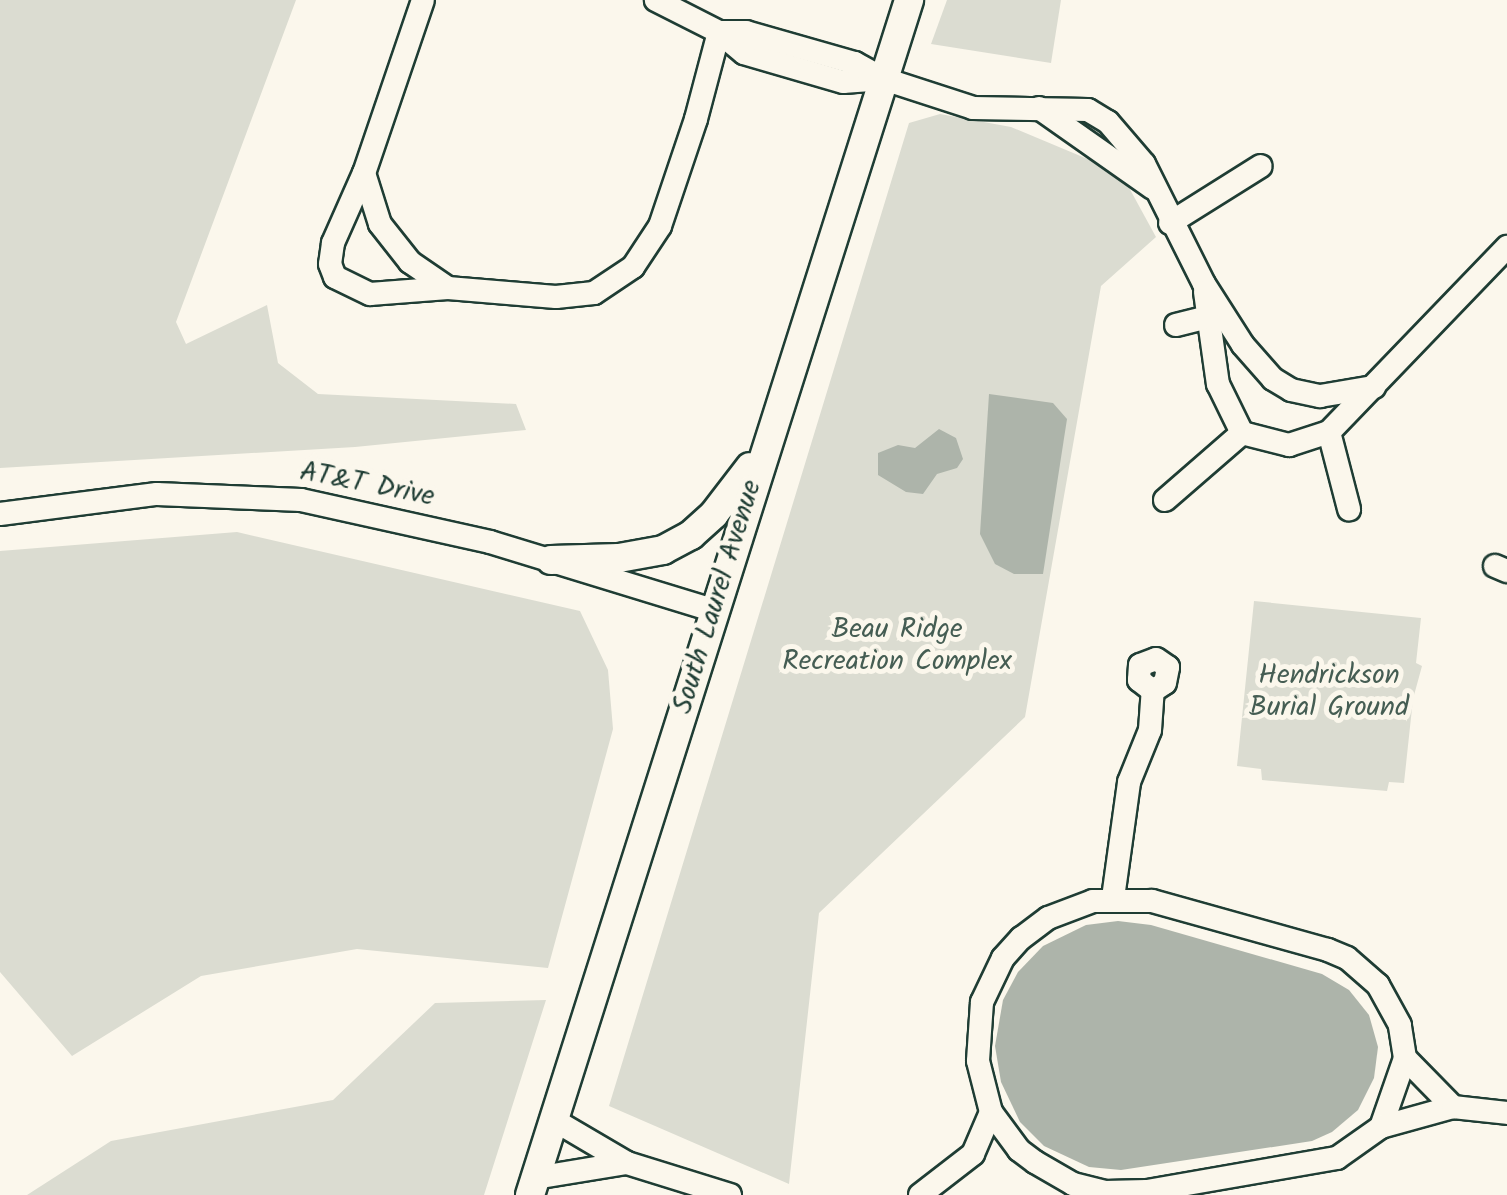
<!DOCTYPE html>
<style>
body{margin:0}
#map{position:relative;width:1507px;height:1195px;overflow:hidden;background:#fbf7ec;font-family:Kalam,sans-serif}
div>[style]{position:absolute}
.green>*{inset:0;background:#dbdcd1}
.water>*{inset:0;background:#adb4aa}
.roads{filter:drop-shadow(2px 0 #1f3d34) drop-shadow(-2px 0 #1f3d34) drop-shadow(0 2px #1f3d34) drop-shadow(0 -2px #1f3d34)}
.minor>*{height:22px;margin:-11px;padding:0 11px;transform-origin:11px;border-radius:11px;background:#fbf7ec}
.major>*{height:28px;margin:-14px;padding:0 14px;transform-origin:14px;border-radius:14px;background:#fbf7ec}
span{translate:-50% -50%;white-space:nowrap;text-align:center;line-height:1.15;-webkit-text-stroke:10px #fbf7ec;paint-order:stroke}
.street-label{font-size:28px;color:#1f3d34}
.park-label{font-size:28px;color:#455d53}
</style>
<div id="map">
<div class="green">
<i style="clip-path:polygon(0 0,296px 0,176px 322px,186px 344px,267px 305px,278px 363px,318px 394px,516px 404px,526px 430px,355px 447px,0 468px)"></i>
<i style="clip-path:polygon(947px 0,1061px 0,1051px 63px,931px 44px)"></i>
<i style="clip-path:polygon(940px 114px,1011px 127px,1121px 173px,1156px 237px,1101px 286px,1025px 717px,819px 913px,789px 1184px,609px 1106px,909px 123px)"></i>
<i style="clip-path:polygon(237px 532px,580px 611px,608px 670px,613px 729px,548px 968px,357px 949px,201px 976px,72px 1056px,0 972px,0 551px)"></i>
<i style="clip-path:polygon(1254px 601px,1421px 618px,1416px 663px,1422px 666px,1413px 699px,1404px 783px,1389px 782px,1387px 791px,1262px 780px,1261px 769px,1237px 766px)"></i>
<i style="clip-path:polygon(546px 1000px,484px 1195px,27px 1195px,111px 1141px,333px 1100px,435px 1003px)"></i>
</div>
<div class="water">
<i style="clip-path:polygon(989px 394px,1053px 403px,1067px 419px,1043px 574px,1014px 574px,995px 564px,980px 534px)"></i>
<i style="clip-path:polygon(939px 429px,956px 438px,963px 459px,957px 468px,937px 474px,923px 494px,906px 492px,878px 475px,878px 453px,898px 445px,915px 448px)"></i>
<i style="clip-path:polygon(1118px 921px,1151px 925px,1322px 974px,1349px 990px,1369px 1015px,1378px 1047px,1374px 1078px,1358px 1110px,1332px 1132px,1312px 1141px,1121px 1170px,1089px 1167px,1044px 1146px,1020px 1122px,1001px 1082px,995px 1046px,1003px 1000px,1018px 972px,1043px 946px,1086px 925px)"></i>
</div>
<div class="roads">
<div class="minor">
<i style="left:423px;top:0;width:183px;rotate:108.8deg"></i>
<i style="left:364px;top:173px;width:53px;rotate:72.6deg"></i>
<i style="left:380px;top:224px;width:48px;rotate:51.7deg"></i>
<i style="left:410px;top:262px;width:46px;rotate:34.4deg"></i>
<i style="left:448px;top:288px;width:108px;rotate:4.8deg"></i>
<i style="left:556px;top:297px;width:38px;rotate:-6deg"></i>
<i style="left:594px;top:293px;width:47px;rotate:-33.7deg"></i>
<i style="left:633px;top:267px;width:49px;rotate:-56.6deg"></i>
<i style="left:660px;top:226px;width:113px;rotate:-71.4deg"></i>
<i style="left:696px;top:119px;width:90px;rotate:-75.2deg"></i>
<i style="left:719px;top:32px;width:71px;rotate:-153.1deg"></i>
<i style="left:884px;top:79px;width:41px;rotate:175.8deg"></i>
<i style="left:843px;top:82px;width:103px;rotate:-163.7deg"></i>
<i style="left:744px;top:53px;width:33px;rotate:-140deg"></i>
<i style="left:719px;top:32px;width:27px"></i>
<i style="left:746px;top:32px;width:113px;rotate:15.9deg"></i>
<i style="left:855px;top:63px;width:33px;rotate:29deg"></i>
<i style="left:884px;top:79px;width:94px;rotate:18deg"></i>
<i style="left:973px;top:108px;width:115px;rotate:1deg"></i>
<i style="left:1088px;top:110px;width:23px;rotate:31deg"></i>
<i style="left:1108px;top:122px;width:55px;rotate:49.4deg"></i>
<i style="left:1144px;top:164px;width:134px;rotate:63.4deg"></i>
<i style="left:1204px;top:284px;width:72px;rotate:57.4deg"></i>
<i style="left:1243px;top:345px;width:45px;rotate:48.6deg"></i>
<i style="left:1273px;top:379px;width:21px;rotate:31deg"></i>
<i style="left:1291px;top:390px;width:30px;rotate:12deg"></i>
<i style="left:1320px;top:396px;width:55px;rotate:-9.5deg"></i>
<i style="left:1039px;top:108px;width:139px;rotate:35.1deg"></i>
<i style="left:364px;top:173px;width:77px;rotate:113.9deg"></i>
<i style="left:333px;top:243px;width:21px;rotate:98deg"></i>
<i style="left:330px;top:264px;width:14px;rotate:69deg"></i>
<i style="left:335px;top:277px;width:39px;rotate:26deg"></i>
<i style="left:370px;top:294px;width:78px;rotate:-4.4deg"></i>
<i style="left:1170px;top:223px;width:107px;rotate:-32.1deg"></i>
<i style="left:1205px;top:292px;width:93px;rotate:82deg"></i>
<i style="left:1218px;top:384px;width:55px;rotate:63.9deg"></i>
<i style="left:1242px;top:433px;width:49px;rotate:14.3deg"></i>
<i style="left:1289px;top:445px;width:42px;rotate:-18deg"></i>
<i style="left:1329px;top:432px;width:257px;rotate:-46.1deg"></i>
<i style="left:1176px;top:325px;width:32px;rotate:-14deg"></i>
<i style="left:1329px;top:432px;width:80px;rotate:75.4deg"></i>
<i style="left:1165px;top:500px;width:102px;rotate:-41deg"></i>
<i style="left:0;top:514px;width:158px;rotate:-7.3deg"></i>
<i style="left:157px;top:494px;width:144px;rotate:2.4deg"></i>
<i style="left:301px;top:500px;width:194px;rotate:12.5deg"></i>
<i style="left:490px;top:542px;width:233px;rotate:17deg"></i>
<i style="left:1495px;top:566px;width:13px;rotate:23deg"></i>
<i style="left:1113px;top:898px;width:117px;rotate:-82.1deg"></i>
<i style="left:1129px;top:782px;width:56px;rotate:-68deg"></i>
<i style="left:1150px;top:730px;width:39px;rotate:-86deg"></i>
<i style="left:1153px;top:691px;width:14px;rotate:-34deg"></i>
<i style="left:1165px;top:683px;width:16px;rotate:-79deg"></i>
<i style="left:1168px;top:667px;width:14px;rotate:-146deg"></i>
<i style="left:1156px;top:659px;width:17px;rotate:159deg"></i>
<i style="left:1140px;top:665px;width:15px;rotate:94deg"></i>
<i style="left:1139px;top:680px;width:18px;rotate:38deg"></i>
<i style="left:1405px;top:1058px;width:69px;rotate:45.6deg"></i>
<i style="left:1381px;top:1127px;width:73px;rotate:-70.8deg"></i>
<i style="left:1405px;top:1058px;width:33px;rotate:-99deg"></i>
<i style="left:1400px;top:1025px;width:46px;rotate:-118.8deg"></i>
<i style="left:1378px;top:985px;width:41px;rotate:-138.9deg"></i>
<i style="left:1347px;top:958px;width:21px;rotate:-157deg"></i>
<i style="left:1328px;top:950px;width:183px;rotate:-164.4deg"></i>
<i style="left:1152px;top:901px;width:59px;rotate:180deg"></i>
<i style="left:1093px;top:901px;width:48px;rotate:159.3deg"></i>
<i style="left:1048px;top:918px;width:34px;rotate:143deg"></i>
<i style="left:1021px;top:938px;width:27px;rotate:132deg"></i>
<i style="left:1003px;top:958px;width:49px;rotate:115.5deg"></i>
<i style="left:982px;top:1002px;width:59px;rotate:93.9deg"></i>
<i style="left:978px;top:1061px;width:53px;rotate:75.7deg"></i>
<i style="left:991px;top:1112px;width:47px;rotate:53.6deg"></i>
<i style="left:1019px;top:1150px;width:20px;rotate:37deg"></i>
<i style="left:1035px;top:1162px;width:44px;rotate:30.1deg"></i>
<i style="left:1073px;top:1184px;width:33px;rotate:14deg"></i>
<i style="left:1105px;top:1192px;width:42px;rotate:-1.4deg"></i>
<i style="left:1147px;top:1191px;width:193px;rotate:-9.9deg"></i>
<i style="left:1337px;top:1158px;width:54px;rotate:-35.2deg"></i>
<i style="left:1381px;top:1127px;width:75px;rotate:-15.5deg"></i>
<i style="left:1453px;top:1107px;width:54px;rotate:6.3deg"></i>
<i style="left:627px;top:1163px;width:108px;rotate:17.3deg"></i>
<i style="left:535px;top:1178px;width:93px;rotate:-9.3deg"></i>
<i style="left:627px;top:1163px;width:85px;rotate:-149.5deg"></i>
<i style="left:920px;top:1195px;width:67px;rotate:-37.7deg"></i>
<i style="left:973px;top:1154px;width:46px;rotate:-66.8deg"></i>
</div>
<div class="major">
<i style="left:551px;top:560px;width:68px;rotate:-1.7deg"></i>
<i style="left:619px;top:558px;width:45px;rotate:-10.3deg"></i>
<i style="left:663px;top:550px;width:32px;rotate:-28deg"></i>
<i style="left:691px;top:535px;width:31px;rotate:-42deg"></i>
<i style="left:714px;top:514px;width:59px;rotate:-52.5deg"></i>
<i style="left:530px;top:1195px;width:1254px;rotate:-72.4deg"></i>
</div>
</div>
<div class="street-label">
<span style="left:367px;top:485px;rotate:11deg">AT&amp;T Drive</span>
<span style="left:718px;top:597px;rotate:-73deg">South Laurel Avenue</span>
</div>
<div class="park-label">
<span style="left:897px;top:646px">Beau Ridge<br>Recreation Complex</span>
<span style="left:1329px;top:692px">Hendrickson<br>Burial Ground</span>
</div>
</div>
